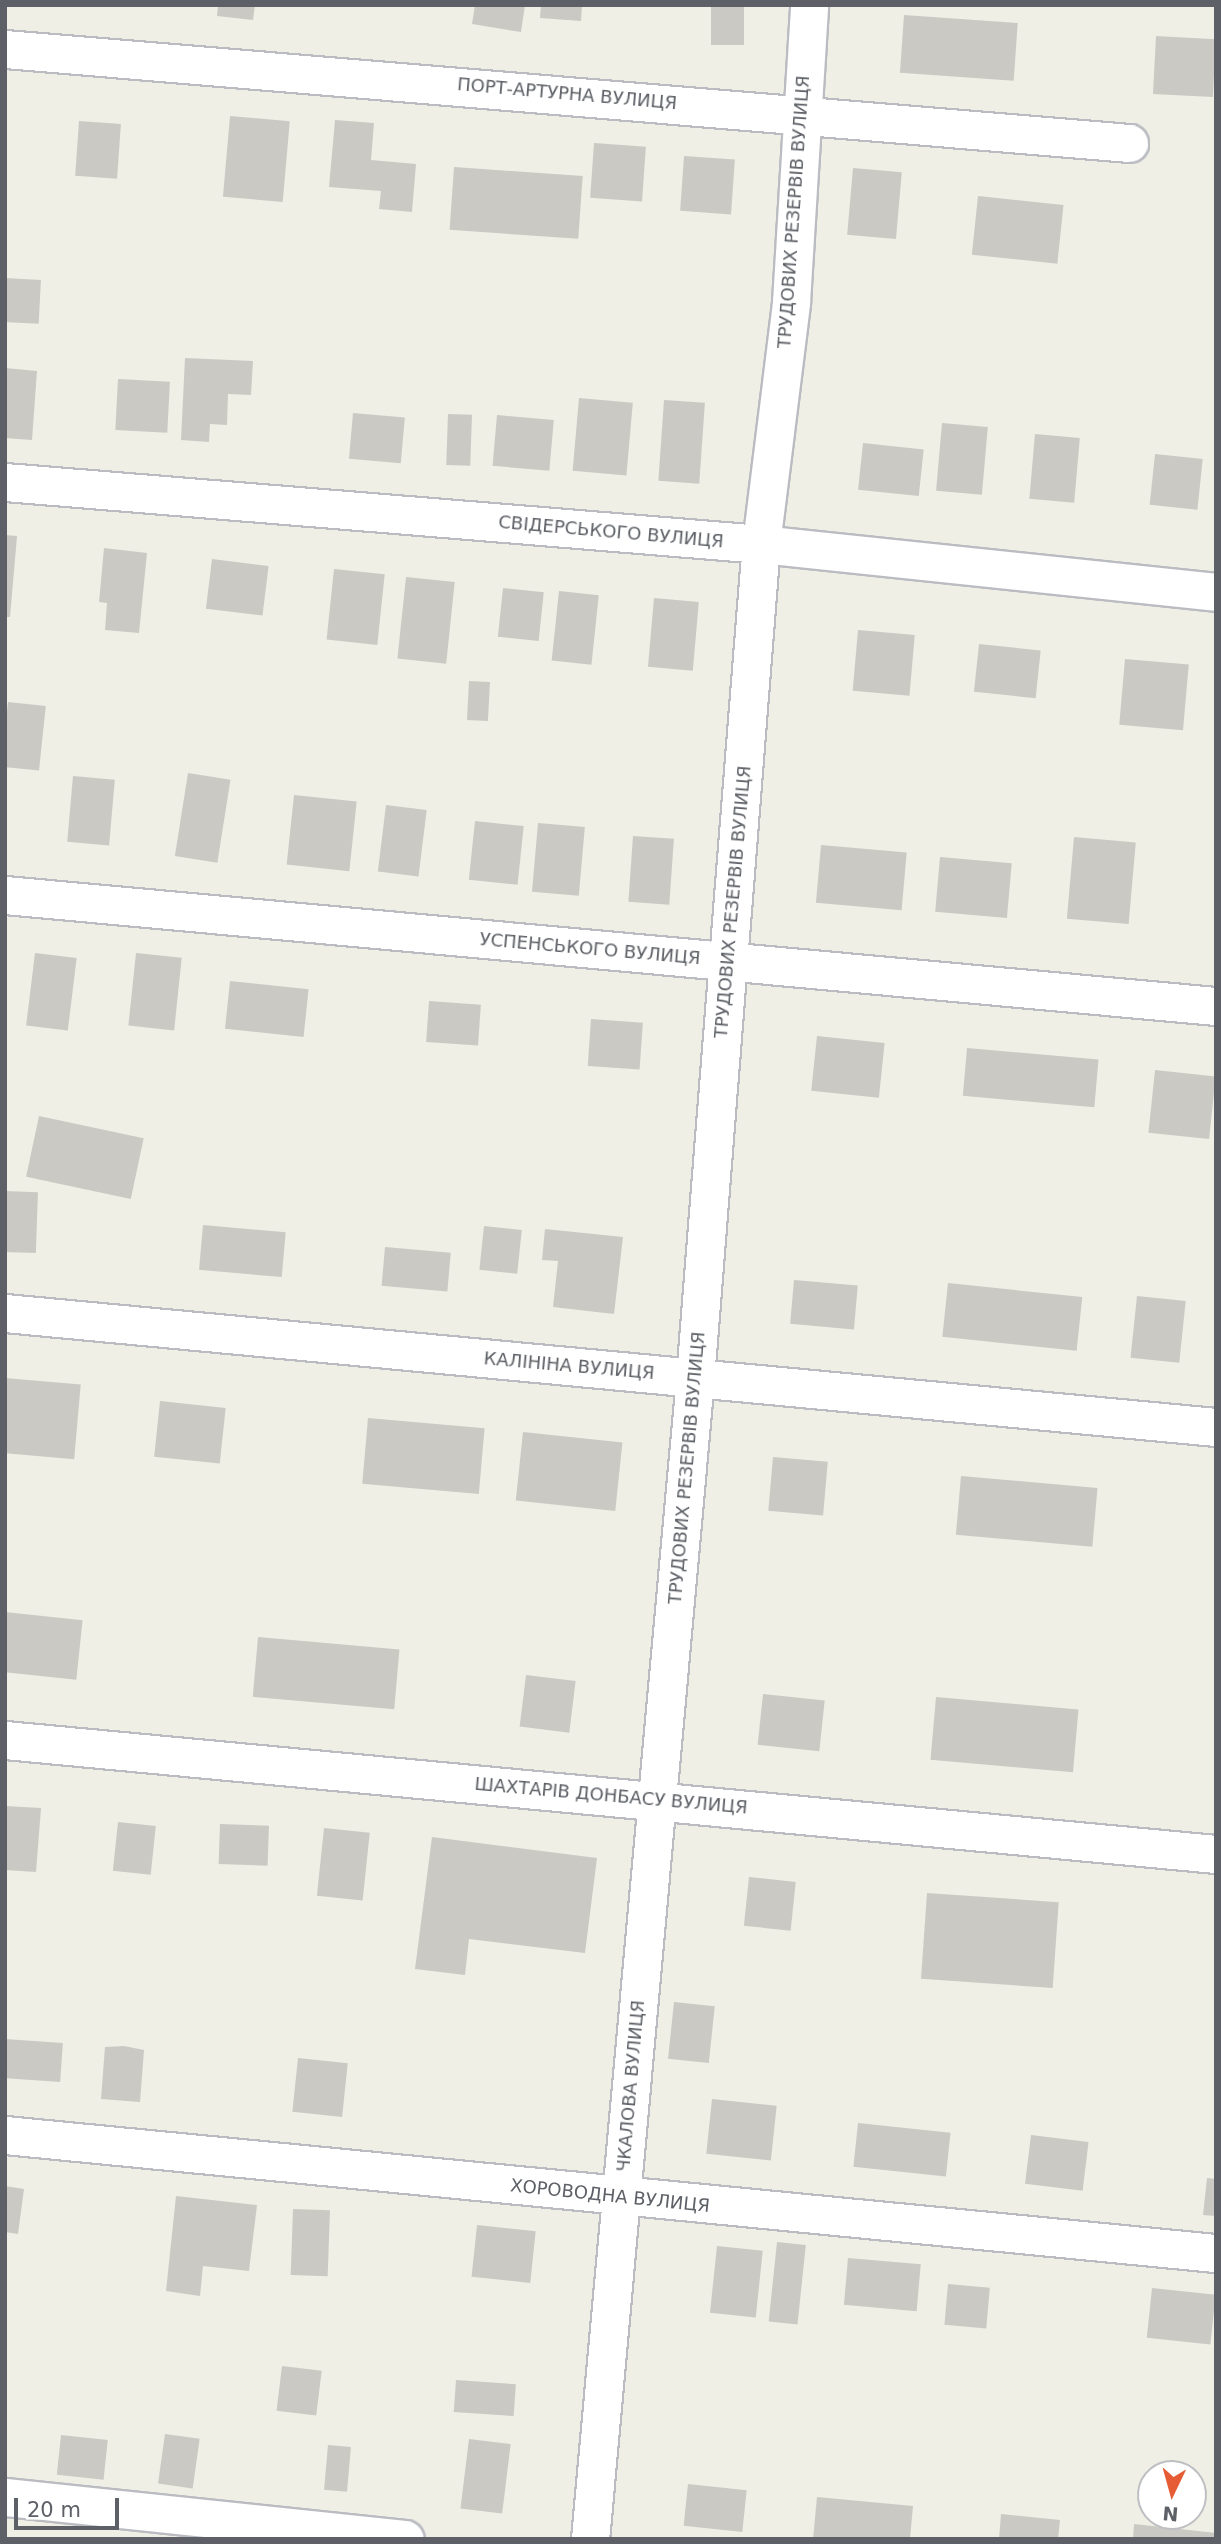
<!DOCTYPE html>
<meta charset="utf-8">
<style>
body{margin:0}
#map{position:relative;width:1221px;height:2544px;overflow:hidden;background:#efefe6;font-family:"DejaVu Sans",sans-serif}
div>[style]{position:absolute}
.building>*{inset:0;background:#cac9c3;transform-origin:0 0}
.roads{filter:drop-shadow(2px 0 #babcc1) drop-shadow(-2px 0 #babcc1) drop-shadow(0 2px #babcc1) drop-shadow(0 -2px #babcc1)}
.minor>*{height:37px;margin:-18.5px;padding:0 18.5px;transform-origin:18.5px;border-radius:18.5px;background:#fff}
span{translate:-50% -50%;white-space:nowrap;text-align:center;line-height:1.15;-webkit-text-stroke:7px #fff;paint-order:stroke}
.street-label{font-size:18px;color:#5d6066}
.frame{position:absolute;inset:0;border:7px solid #5d6066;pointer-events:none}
.north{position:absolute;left:1137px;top:2460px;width:70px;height:70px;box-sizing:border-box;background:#fff;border:2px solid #bebfc2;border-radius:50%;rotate:185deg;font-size:19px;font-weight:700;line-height:28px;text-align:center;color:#5d6066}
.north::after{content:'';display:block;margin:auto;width:24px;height:32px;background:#e65c35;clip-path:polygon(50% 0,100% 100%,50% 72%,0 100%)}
.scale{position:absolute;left:14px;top:2498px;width:105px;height:32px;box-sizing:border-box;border:4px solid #5d6066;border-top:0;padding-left:9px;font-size:21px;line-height:24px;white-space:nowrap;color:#5d6066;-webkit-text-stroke:5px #fff;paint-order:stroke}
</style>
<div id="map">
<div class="building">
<i style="clip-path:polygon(218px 5px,255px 5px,253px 20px,217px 16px)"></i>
<i style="clip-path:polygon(475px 5px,525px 5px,521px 32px,472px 24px)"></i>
<i style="clip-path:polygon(541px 5px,582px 5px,581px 21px,540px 18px)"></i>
<i style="left:711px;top:5px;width:33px;height:40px"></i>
<i style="left:904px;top:15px;width:114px;height:58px;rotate:4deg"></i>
<i style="left:1156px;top:36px;width:60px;height:58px;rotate:3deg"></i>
<i style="left:230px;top:116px;width:60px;height:81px;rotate:5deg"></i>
<i style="clip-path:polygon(335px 120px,374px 123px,371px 160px,416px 164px,412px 212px,379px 209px,381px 191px,329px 187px)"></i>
<i style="left:79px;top:121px;width:42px;height:55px;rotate:4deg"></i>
<i style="left:594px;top:143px;width:52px;height:55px;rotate:4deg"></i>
<i style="left:684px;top:156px;width:51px;height:55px;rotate:4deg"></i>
<i style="left:454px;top:167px;width:129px;height:63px;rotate:4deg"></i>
<i style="left:853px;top:168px;width:49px;height:67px;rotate:5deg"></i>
<i style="left:978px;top:196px;width:86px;height:59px;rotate:6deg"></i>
<i style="left:5px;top:278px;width:36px;height:44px;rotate:3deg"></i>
<i style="clip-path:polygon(185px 358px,253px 361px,251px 395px,228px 394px,227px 425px,210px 424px,209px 442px,181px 440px)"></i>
<i style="clip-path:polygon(5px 368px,37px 371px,32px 440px,5px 438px)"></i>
<i style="left:118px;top:379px;width:52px;height:51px;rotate:3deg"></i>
<i style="left:579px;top:398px;width:54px;height:73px;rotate:5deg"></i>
<i style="left:664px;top:400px;width:41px;height:81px;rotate:4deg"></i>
<i style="left:353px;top:413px;width:52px;height:46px;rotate:5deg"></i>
<i style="left:448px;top:414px;width:24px;height:51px;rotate:2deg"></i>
<i style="left:497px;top:415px;width:57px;height:51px;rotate:5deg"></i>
<i style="left:942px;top:423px;width:46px;height:68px;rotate:5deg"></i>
<i style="left:1035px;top:434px;width:45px;height:65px;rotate:5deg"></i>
<i style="left:863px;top:443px;width:61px;height:47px;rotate:6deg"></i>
<i style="left:1155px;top:454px;width:48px;height:51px;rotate:6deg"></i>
<i style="clip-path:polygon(5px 535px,17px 536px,10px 617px,5px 617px)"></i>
<i style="clip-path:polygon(104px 548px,147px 553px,139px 633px,105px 630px,107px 603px,99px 602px)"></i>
<i style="left:212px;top:559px;width:57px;height:50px;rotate:7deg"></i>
<i style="left:334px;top:569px;width:51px;height:71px;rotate:6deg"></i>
<i style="left:406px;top:577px;width:49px;height:82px;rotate:6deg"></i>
<i style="left:503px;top:588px;width:41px;height:49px;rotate:6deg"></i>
<i style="left:559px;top:591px;width:40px;height:70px;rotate:6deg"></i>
<i style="left:654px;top:598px;width:45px;height:69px;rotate:5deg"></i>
<i style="left:858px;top:630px;width:57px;height:61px;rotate:5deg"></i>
<i style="left:979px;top:644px;width:62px;height:48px;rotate:6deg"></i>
<i style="left:1125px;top:659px;width:64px;height:66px;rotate:5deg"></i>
<i style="left:469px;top:681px;width:21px;height:39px;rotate:3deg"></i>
<i style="left:8px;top:702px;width:38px;height:65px;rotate:6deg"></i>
<i style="left:188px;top:773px;width:43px;height:84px;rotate:9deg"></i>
<i style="left:73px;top:776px;width:42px;height:66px;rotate:5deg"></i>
<i style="left:294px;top:795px;width:63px;height:70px;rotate:6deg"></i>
<i style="left:386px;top:805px;width:41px;height:67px;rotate:7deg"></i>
<i style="left:475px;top:821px;width:49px;height:59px;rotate:6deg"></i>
<i style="left:538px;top:823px;width:47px;height:69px;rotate:5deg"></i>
<i style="left:633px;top:836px;width:41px;height:66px;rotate:4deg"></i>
<i style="left:1074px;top:837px;width:62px;height:82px;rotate:5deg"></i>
<i style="left:821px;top:845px;width:86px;height:58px;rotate:5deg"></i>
<i style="left:940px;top:857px;width:72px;height:55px;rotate:5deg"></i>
<i style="left:35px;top:953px;width:42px;height:73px;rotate:7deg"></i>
<i style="left:136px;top:953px;width:46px;height:73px;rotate:6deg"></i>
<i style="left:230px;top:981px;width:79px;height:48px;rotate:6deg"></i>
<i style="left:429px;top:1001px;width:52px;height:41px;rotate:4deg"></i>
<i style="left:591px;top:1019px;width:52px;height:47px;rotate:4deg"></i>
<i style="left:817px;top:1036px;width:68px;height:55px;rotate:6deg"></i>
<i style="left:967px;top:1048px;width:132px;height:48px;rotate:5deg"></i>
<i style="left:1155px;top:1070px;width:61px;height:63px;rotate:6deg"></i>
<i style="left:39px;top:1116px;width:107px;height:62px;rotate:12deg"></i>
<i style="left:5px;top:1191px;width:33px;height:61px;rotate:2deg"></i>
<i style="left:203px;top:1225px;width:83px;height:45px;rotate:5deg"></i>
<i style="left:484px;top:1226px;width:38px;height:44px;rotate:6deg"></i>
<i style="clip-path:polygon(545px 1229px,623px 1237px,614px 1314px,553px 1307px,558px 1261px,542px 1260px)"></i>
<i style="left:385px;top:1247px;width:66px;height:39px;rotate:5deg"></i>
<i style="left:794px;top:1280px;width:64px;height:44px;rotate:5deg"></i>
<i style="left:948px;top:1283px;width:135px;height:54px;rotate:6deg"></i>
<i style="left:1137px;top:1296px;width:49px;height:62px;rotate:6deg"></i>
<i style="left:5px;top:1378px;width:76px;height:75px;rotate:5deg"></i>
<i style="left:160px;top:1401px;width:66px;height:56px;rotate:6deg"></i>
<i style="left:368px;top:1418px;width:117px;height:66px;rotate:5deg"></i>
<i style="left:523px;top:1432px;width:100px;height:69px;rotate:6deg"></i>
<i style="left:773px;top:1457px;width:55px;height:54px;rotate:5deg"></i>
<i style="left:961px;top:1476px;width:137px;height:59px;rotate:5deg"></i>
<i style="left:5px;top:1612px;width:78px;height:60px;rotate:6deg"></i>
<i style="left:258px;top:1637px;width:142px;height:60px;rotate:5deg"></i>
<i style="left:526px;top:1675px;width:50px;height:52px;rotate:7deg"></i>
<i style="left:763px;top:1694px;width:62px;height:51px;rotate:6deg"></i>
<i style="left:936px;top:1697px;width:143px;height:63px;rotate:5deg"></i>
<i style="clip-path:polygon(5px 1806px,41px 1808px,36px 1872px,5px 1870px)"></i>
<i style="left:118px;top:1822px;width:38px;height:49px;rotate:6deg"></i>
<i style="left:220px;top:1824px;width:49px;height:40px;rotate:2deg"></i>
<i style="left:324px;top:1828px;width:46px;height:68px;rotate:6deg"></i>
<i style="clip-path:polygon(432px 1837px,597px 1858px,585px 1953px,469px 1939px,465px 1975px,415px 1969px)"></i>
<i style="left:749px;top:1877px;width:47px;height:49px;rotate:6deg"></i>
<i style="left:927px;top:1893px;width:132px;height:86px;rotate:4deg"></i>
<i style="left:674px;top:2002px;width:41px;height:57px;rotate:6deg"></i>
<i style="left:5px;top:2039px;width:58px;height:39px;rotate:4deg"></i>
<i style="clip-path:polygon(124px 2046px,144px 2050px,140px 2102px,101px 2099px,105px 2047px)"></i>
<i style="left:298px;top:2058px;width:50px;height:54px;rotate:6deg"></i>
<i style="left:712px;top:2099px;width:65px;height:55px;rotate:6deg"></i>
<i style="left:858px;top:2123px;width:93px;height:44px;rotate:6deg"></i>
<i style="left:1031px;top:2135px;width:58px;height:49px;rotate:7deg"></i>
<i style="clip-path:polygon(1207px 2178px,1216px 2179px,1216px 2216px,1203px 2215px)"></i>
<i style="clip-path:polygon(5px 2186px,24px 2189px,18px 2234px,5px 2232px)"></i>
<i style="clip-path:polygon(176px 2196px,257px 2205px,249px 2271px,203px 2266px,200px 2296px,166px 2291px)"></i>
<i style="left:293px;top:2209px;width:37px;height:66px;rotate:2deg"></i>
<i style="left:477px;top:2225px;width:59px;height:52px;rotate:6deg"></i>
<i style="left:777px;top:2242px;width:29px;height:80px;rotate:6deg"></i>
<i style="left:717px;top:2246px;width:46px;height:67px;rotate:6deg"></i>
<i style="left:848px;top:2258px;width:73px;height:47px;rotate:5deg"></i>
<i style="left:948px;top:2284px;width:42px;height:41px;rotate:5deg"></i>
<i style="left:1152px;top:2288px;width:64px;height:50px;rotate:6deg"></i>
<i style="left:282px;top:2366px;width:40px;height:45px;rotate:7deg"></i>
<i style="left:456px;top:2380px;width:60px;height:32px;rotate:4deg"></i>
<i style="left:165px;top:2434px;width:35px;height:50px;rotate:8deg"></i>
<i style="left:61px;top:2435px;width:47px;height:40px;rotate:6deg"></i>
<i style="left:469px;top:2439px;width:42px;height:70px;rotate:7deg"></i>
<i style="left:328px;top:2445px;width:23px;height:45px;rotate:5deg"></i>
<i style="left:688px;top:2484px;width:59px;height:42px;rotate:6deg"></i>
<i style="clip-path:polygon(817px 2497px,913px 2506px,910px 2539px,813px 2539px)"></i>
<i style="clip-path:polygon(1001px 2514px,1060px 2520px,1058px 2539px,999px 2539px)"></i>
<i style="clip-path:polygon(1134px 2524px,1216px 2533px,1216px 2539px,1133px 2539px)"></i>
</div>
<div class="roads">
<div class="minor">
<i style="left:5px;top:49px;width:1128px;rotate:4.78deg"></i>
<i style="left:5px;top:482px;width:759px;rotate:4.69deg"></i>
<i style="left:761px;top:544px;width:458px;rotate:6deg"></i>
<i style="left:5px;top:895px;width:1216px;rotate:5.24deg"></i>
<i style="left:5px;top:1313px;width:1216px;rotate:5.38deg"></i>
<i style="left:5px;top:1740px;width:1216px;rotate:5.38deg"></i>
<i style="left:5px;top:2135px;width:1217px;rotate:5.57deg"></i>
<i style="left:5px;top:2497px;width:402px;rotate:6deg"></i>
<i style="left:590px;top:2539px;width:1166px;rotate:-84.83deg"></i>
<i style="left:695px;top:1378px;width:837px;rotate:-85.48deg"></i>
<i style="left:761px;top:544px;width:244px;rotate:-82.9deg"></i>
<i style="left:791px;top:302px;width:298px;rotate:-86.5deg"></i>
</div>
</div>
<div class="street-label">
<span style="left:567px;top:94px;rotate:5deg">ПОРТ-АРТУРНА ВУЛИЦЯ</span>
<span style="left:794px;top:212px;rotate:-86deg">ТРУДОВИХ РЕЗЕРВІВ ВУЛИЦЯ</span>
<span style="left:611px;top:532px;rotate:5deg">СВІДЕРСЬКОГО ВУЛИЦЯ</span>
<span style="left:733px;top:902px;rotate:-85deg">ТРУДОВИХ РЕЗЕРВІВ ВУЛИЦЯ</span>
<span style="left:590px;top:949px;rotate:5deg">УСПЕНСЬКОГО ВУЛИЦЯ</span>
<span style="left:569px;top:1366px;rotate:5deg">КАЛІНІНА ВУЛИЦЯ</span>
<span style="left:687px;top:1468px;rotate:-85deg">ТРУДОВИХ РЕЗЕРВІВ ВУЛИЦЯ</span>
<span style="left:611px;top:1796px;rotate:5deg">ШАХТАРІВ ДОНБАСУ ВУЛИЦЯ</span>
<span style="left:631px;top:2086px;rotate:-85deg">ЧКАЛОВА ВУЛИЦЯ</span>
<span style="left:610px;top:2196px;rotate:6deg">ХОРОВОДНА ВУЛИЦЯ</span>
</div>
<div class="frame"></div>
<div class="north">N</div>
<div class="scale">20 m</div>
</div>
